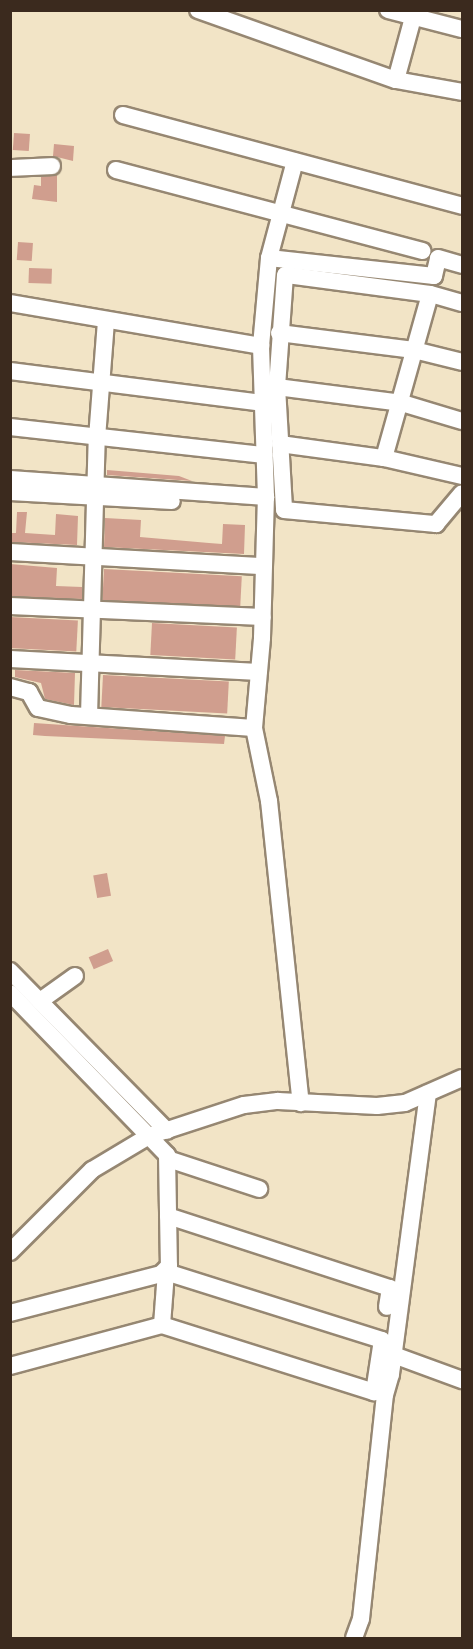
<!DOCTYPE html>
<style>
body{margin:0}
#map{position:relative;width:473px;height:1649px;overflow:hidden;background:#f2e4c6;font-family:"Balsamiq Sans",sans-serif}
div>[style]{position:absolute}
.building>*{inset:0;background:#d09e8e;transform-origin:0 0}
.roads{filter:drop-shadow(2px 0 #968772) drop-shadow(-2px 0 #968772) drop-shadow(0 2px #968772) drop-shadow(0 -2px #968772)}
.minor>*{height:16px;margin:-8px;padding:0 8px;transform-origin:8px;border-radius:8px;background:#fff}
span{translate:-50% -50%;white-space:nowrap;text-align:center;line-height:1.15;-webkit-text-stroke:6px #fcf5e5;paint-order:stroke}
.frame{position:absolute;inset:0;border:12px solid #3b2a1e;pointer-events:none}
</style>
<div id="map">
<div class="building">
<i style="left:14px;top:133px;width:16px;height:17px;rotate:4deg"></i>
<i style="clip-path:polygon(54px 144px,74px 146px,73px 161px,53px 156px)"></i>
<i style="clip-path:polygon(57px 175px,57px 202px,32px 199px,34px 185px,41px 186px,41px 177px)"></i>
<i style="left:18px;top:242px;width:15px;height:18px;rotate:4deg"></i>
<i style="left:29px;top:268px;width:23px;height:15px;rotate:2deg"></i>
<i style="clip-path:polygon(107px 470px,179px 476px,192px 481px,107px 475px)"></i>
<i style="clip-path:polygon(17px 512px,27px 512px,25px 533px,55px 535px,56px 514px,78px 516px,77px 545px,10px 542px,10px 533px,16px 533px)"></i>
<i style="clip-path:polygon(105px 518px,141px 520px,140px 537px,209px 543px,222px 544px,223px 524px,245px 525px,244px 554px,104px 547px)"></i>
<i style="clip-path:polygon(10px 564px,57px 568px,56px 586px,82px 587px,82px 599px,10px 596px)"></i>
<i style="left:104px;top:569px;width:138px;height:31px;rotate:3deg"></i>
<i style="left:10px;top:617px;width:68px;height:31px;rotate:3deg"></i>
<i style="left:152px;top:623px;width:85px;height:32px;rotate:3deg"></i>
<i style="clip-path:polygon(15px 670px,75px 673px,74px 705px,45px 699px,41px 683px,15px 677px)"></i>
<i style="left:103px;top:675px;width:126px;height:32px;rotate:3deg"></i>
<i style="clip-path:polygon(34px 723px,225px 736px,224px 744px,45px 736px,33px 735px)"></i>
<i style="left:107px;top:873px;width:23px;height:14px;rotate:80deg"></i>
<i style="left:108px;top:949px;width:13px;height:21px;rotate:67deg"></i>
</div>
<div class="roads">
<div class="minor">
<i style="left:198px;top:10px;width:210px;rotate:19.5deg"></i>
<i style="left:396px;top:80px;width:67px;rotate:10.3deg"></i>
<i style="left:388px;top:10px;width:76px;rotate:14.4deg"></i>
<i style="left:396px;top:80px;width:73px;rotate:-74.8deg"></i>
<i style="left:123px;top:115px;width:351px;rotate:15deg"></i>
<i style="left:10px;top:168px;width:42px;rotate:-2.7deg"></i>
<i style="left:116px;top:170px;width:317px;rotate:14.8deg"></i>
<i style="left:269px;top:258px;width:100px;rotate:-75deg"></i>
<i style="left:10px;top:303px;width:255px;rotate:9.7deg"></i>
<i style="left:462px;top:303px;width:33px;rotate:-164deg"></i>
<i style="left:430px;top:294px;width:146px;rotate:-172.5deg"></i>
<i style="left:285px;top:275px;width:112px;rotate:94.1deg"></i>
<i style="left:277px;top:387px;width:123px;rotate:86.7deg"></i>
<i style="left:284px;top:510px;width:153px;rotate:5.3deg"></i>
<i style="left:436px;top:524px;width:40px;rotate:-50deg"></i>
<i style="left:279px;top:333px;width:136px;rotate:7.2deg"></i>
<i style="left:414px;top:350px;width:49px;rotate:14deg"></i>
<i style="left:10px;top:371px;width:256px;rotate:7.2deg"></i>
<i style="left:277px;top:387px;width:126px;rotate:7.3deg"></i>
<i style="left:402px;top:403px;width:63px;rotate:16.7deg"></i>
<i style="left:10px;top:427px;width:256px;rotate:6.3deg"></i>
<i style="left:280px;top:444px;width:105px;rotate:7.7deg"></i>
<i style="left:384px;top:458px;width:80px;rotate:13deg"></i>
<i style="left:384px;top:458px;width:170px;rotate:-74.3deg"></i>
<i style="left:10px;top:479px;width:257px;rotate:4deg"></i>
<i style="left:10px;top:492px;width:162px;rotate:3.2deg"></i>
<i style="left:10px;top:552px;width:254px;rotate:3.2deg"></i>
<i style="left:10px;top:606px;width:253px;rotate:2.5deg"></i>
<i style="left:10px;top:659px;width:249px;rotate:3deg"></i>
<i style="left:10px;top:687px;width:20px;rotate:15deg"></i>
<i style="left:29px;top:692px;width:18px;rotate:61deg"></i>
<i style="left:38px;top:708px;width:34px;rotate:12deg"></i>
<i style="left:71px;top:715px;width:183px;rotate:4.1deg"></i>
<i style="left:254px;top:728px;width:75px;rotate:78.4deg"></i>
<i style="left:269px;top:801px;width:304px;rotate:84deg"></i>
<i style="left:89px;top:716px;width:278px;rotate:-88.4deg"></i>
<i style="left:97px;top:438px;width:116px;rotate:-85.6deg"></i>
<i style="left:254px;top:728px;width:90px;rotate:-84.9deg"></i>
<i style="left:262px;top:638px;width:141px;rotate:-88.4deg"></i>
<i style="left:266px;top:497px;width:151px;rotate:-91.9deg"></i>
<i style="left:261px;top:346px;width:88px;rotate:-84.8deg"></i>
<i style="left:269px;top:258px;width:166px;rotate:6.2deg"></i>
<i style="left:434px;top:276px;width:18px;rotate:-77deg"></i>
<i style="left:438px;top:258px;width:25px;rotate:16deg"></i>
<i style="left:10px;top:971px;width:224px;rotate:45.5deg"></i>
<i style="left:10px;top:993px;width:226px;rotate:45.9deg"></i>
<i style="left:167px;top:1155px;width:111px;rotate:89deg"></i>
<i style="left:169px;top:1266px;width:11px;rotate:135deg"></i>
<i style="left:161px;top:1274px;width:156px;rotate:165.5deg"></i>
<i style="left:40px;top:1001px;width:43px;rotate:-35.5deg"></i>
<i style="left:168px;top:1159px;width:96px;rotate:18.2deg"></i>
<i style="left:168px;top:1216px;width:233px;rotate:18deg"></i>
<i style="left:390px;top:1288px;width:19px;rotate:99deg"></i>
<i style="left:10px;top:1252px;width:116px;rotate:-45deg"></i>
<i style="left:92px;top:1170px;width:66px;rotate:-30.8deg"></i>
<i style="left:149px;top:1136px;width:100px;rotate:-18.1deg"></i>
<i style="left:244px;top:1105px;width:34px;rotate:-7deg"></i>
<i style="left:278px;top:1101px;width:99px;rotate:2.9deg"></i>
<i style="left:377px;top:1106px;width:28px;rotate:-6deg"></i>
<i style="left:405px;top:1103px;width:62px;rotate:-23.7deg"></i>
<i style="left:166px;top:1272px;width:226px;rotate:17.5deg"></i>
<i style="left:382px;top:1340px;width:53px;rotate:98.7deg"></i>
<i style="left:374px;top:1392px;width:222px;rotate:-162.5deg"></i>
<i style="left:162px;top:1325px;width:53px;rotate:-85.7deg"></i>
<i style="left:391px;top:1354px;width:76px;rotate:20.1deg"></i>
<i style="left:10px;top:1366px;width:157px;rotate:-15.1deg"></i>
<i style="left:354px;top:1638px;width:20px;rotate:-70deg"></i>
<i style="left:361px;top:1619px;width:225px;rotate:-83.9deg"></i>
<i style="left:385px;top:1395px;width:22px;rotate:-74deg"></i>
<i style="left:391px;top:1374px;width:283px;rotate:-82.5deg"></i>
</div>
</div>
<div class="frame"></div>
</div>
